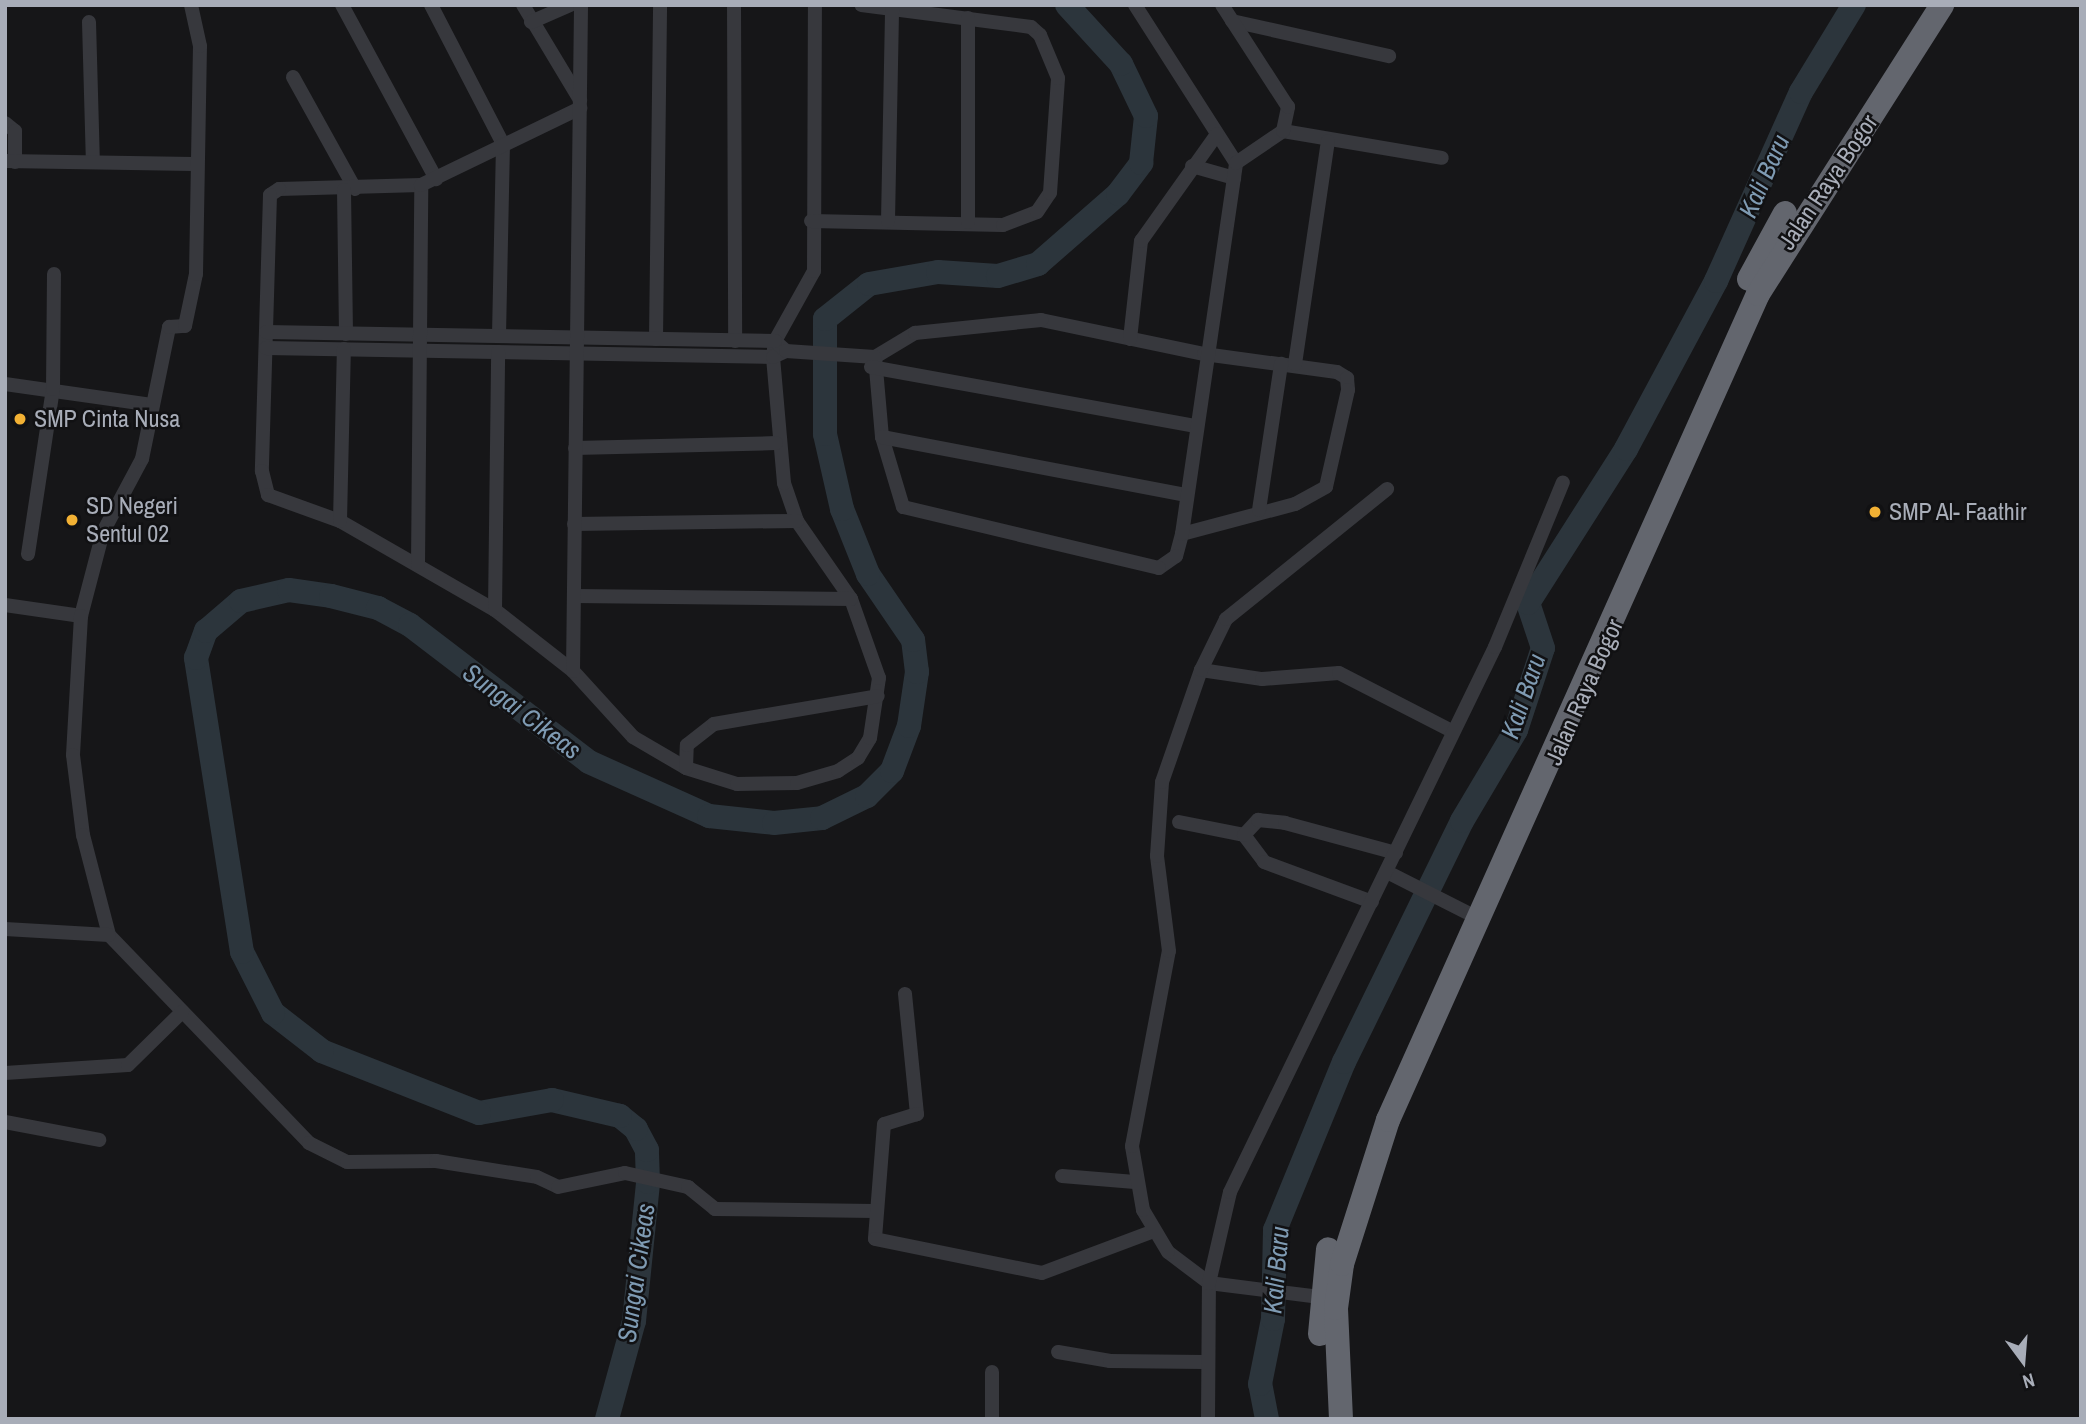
<!DOCTYPE html>
<style>
body{margin:0}
#map{position:relative;width:2086px;height:1424px;overflow:hidden;background:#161618;font-family:"Archivo Narrow",sans-serif}
div>[style]{position:absolute}
.river>*{height:24px;margin:-12px;padding:0 12px;transform-origin:12px;border-radius:12px;background:#2c353c}
.street>*{height:14px;margin:-7px;padding:0 7px;transform-origin:7px;border-radius:7px;background:#37383d}
.highway>*{height:24px;margin:-12px;padding:0 12px;transform-origin:12px;border-radius:12px;background:#63666e}
.dots>*{width:19px;height:19px;translate:-50% -50%;box-sizing:border-box;border:4px solid #111113;border-radius:50%}
span{translate:-50% -50%;white-space:nowrap;text-align:center;line-height:1.15;-webkit-text-stroke:5px #111113;paint-order:stroke}
.street-label{font-size:24px;color:#a8adb8}
.poi-label{font-size:24px;color:#a8adb8}
.left{translate:0 -50%;text-align:left}
.water-label{font-size:26px;color:#7f9bb3;font-style:italic}
.frame{position:absolute;inset:0;border:7px solid #a8adb8;pointer-events:none}
.north{position:absolute;left:1988px;top:1326px;width:70px;height:70px;-webkit-text-stroke:5px #111113;paint-order:stroke;rotate:164deg;font-size:19px;font-weight:700;line-height:28px;text-align:center;color:#a8adb8}
.north::after{content:'';display:block;margin:auto;width:24px;height:32px;background:#a8adb8;clip-path:polygon(50% 0,100% 100%,50% 72%,0 100%)}
</style>
<div id="map">
<div class="river">
<i style="left:607px;top:1419px;width:102px;rotate:-74.6deg"></i>
<i style="left:634px;top:1321px;width:140px;rotate:-84.2deg"></i>
<i style="left:648px;top:1182px;width:32px;rotate:-92deg"></i>
<i style="left:647px;top:1150px;width:24px;rotate:-118deg"></i>
<i style="left:636px;top:1129px;width:21px;rotate:-141deg"></i>
<i style="left:620px;top:1116px;width:70px;rotate:-166.8deg"></i>
<i style="left:552px;top:1100px;width:74px;rotate:169.9deg"></i>
<i style="left:479px;top:1113px;width:169px;rotate:-158.5deg"></i>
<i style="left:322px;top:1051px;width:62px;rotate:-142.2deg"></i>
<i style="left:273px;top:1013px;width:68px;rotate:-116.9deg"></i>
<i style="left:242px;top:952px;width:298px;rotate:-98.9deg"></i>
<i style="left:196px;top:658px;width:29px;rotate:-70deg"></i>
<i style="left:206px;top:631px;width:46px;rotate:-40.6deg"></i>
<i style="left:241px;top:601px;width:49px;rotate:-12.9deg"></i>
<i style="left:289px;top:590px;width:42px;rotate:8.1deg"></i>
<i style="left:331px;top:596px;width:49px;rotate:14.3deg"></i>
<i style="left:378px;top:608px;width:36px;rotate:28deg"></i>
<i style="left:410px;top:625px;width:225px;rotate:37.4deg"></i>
<i style="left:589px;top:762px;width:132px;rotate:24.2deg"></i>
<i style="left:709px;top:816px;width:65px;rotate:6.1deg"></i>
<i style="left:774px;top:823px;width:48px;rotate:-5.9deg"></i>
<i style="left:822px;top:818px;width:50px;rotate:-26.1deg"></i>
<i style="left:867px;top:796px;width:35px;rotate:-45deg"></i>
<i style="left:892px;top:771px;width:48px;rotate:-69.3deg"></i>
<i style="left:909px;top:726px;width:55px;rotate:-81.6deg"></i>
<i style="left:917px;top:672px;width:32px;rotate:-97deg"></i>
<i style="left:913px;top:640px;width:80px;rotate:-124.3deg"></i>
<i style="left:868px;top:574px;width:70px;rotate:-111.8deg"></i>
<i style="left:842px;top:509px;width:77px;rotate:-102.8deg"></i>
<i style="left:825px;top:434px;width:115px;rotate:-90deg"></i>
<i style="left:825px;top:319px;width:56px;rotate:-38.5deg"></i>
<i style="left:869px;top:284px;width:70px;rotate:-9.9deg"></i>
<i style="left:938px;top:272px;width:60px;rotate:3.8deg"></i>
<i style="left:998px;top:276px;width:42px;rotate:-16.7deg"></i>
<i style="left:1038px;top:264px;width:106px;rotate:-41.2deg"></i>
<i style="left:1118px;top:194px;width:39px;rotate:-53deg"></i>
<i style="left:1141px;top:163px;width:47px;rotate:-83.9deg"></i>
<i style="left:1146px;top:116px;width:58px;rotate:-115.7deg"></i>
<i style="left:1121px;top:64px;width:80px;rotate:-132.5deg"></i>
<i style="left:1267px;top:1419px;width:36px;rotate:-101deg"></i>
<i style="left:1260px;top:1384px;width:66px;rotate:-78.7deg"></i>
<i style="left:1273px;top:1319px;width:89px;rotate:-88.7deg"></i>
<i style="left:1275px;top:1230px;width:182px;rotate:-67.7deg"></i>
<i style="left:1344px;top:1062px;width:268px;rotate:-63.9deg"></i>
<i style="left:1462px;top:821px;width:106px;rotate:-59.3deg"></i>
<i style="left:1516px;top:730px;width:86px;rotate:-71.8deg"></i>
<i style="left:1543px;top:648px;width:47px;rotate:-108.4deg"></i>
<i style="left:1528px;top:603px;width:183px;rotate:-57.5deg"></i>
<i style="left:1626px;top:449px;width:191px;rotate:-61.8deg"></i>
<i style="left:1716px;top:281px;width:207px;rotate:-65.8deg"></i>
<i style="left:1801px;top:92px;width:102px;rotate:-58.7deg"></i>
</div>
<div class="street">
<i style="left:342px;top:5px;width:198px;rotate:61.6deg"></i>
<i style="left:431px;top:5px;width:157px;rotate:62.6deg"></i>
<i style="left:503px;top:144px;width:192px;rotate:91.2deg"></i>
<i style="left:523px;top:5px;width:111px;rotate:59deg"></i>
<i style="left:734px;top:5px;width:336px;rotate:89.8deg"></i>
<i style="left:1135px;top:5px;width:188px;rotate:57.4deg"></i>
<i style="left:1232px;top:21px;width:161px;rotate:12.6deg"></i>
<i style="left:89px;top:22px;width:139px;rotate:88.4deg"></i>
<i style="left:531px;top:22px;width:43px;rotate:-23.6deg"></i>
<i style="left:293px;top:77px;width:128px;rotate:61deg"></i>
<i style="left:5px;top:123px;width:13px;rotate:39deg"></i>
<i style="left:15px;top:131px;width:31px;rotate:90deg"></i>
<i style="left:1283px;top:131px;width:161px;rotate:9.6deg"></i>
<i style="left:5px;top:161px;width:188px;rotate:0.9deg"></i>
<i style="left:1192px;top:166px;width:44px;rotate:15.9deg"></i>
<i style="left:421px;top:185px;width:142px;rotate:178.4deg"></i>
<i style="left:279px;top:189px;width:11px;rotate:146deg"></i>
<i style="left:270px;top:195px;width:276px;rotate:91.7deg"></i>
<i style="left:262px;top:471px;width:25px;rotate:76deg"></i>
<i style="left:268px;top:495px;width:77px;rotate:19.9deg"></i>
<i style="left:340px;top:521px;width:179px;rotate:29.9deg"></i>
<i style="left:495px;top:610px;width:99px;rotate:38deg"></i>
<i style="left:573px;top:671px;width:89px;rotate:47.7deg"></i>
<i style="left:633px;top:737px;width:61px;rotate:30.3deg"></i>
<i style="left:686px;top:768px;width:53px;rotate:17.4deg"></i>
<i style="left:737px;top:784px;width:60px;rotate:-1deg"></i>
<i style="left:797px;top:783px;width:43px;rotate:-16.3deg"></i>
<i style="left:838px;top:771px;width:24px;rotate:-33deg"></i>
<i style="left:858px;top:758px;width:23px;rotate:-59deg"></i>
<i style="left:870px;top:738px;width:61px;rotate:-81.5deg"></i>
<i style="left:879px;top:678px;width:84px;rotate:-109.5deg"></i>
<i style="left:851px;top:599px;width:95px;rotate:-124.7deg"></i>
<i style="left:797px;top:521px;width:40px;rotate:-108.9deg"></i>
<i style="left:784px;top:483px;width:126px;rotate:-95deg"></i>
<i style="left:773px;top:357px;width:16px;rotate:-83deg"></i>
<i style="left:775px;top:341px;width:80px;rotate:-60.9deg"></i>
<i style="left:814px;top:271px;width:266px;rotate:-89.8deg"></i>
<i style="left:344px;top:190px;width:144px;rotate:89.2deg"></i>
<i style="left:811px;top:221px;width:192px;rotate:1.2deg"></i>
<i style="left:1003px;top:225px;width:36px;rotate:-21deg"></i>
<i style="left:1037px;top:212px;width:23px;rotate:-56deg"></i>
<i style="left:1050px;top:193px;width:115px;rotate:-86deg"></i>
<i style="left:1058px;top:78px;width:47px;rotate:-112.7deg"></i>
<i style="left:1040px;top:35px;width:12px;rotate:-138deg"></i>
<i style="left:1031px;top:27px;width:171px;rotate:-172.6deg"></i>
<i style="left:888px;top:221px;width:212px;rotate:-88.9deg"></i>
<i style="left:968px;top:222px;width:204px;rotate:-90deg"></i>
<i style="left:1041px;top:320px;width:167px;rotate:11.8deg"></i>
<i style="left:1204px;top:354px;width:134px;rotate:7.7deg"></i>
<i style="left:1337px;top:372px;width:12px;rotate:31deg"></i>
<i style="left:1347px;top:378px;width:12px;rotate:85deg"></i>
<i style="left:1348px;top:390px;width:99px;rotate:102.8deg"></i>
<i style="left:1326px;top:487px;width:35px;rotate:151deg"></i>
<i style="left:1295px;top:504px;width:117px;rotate:165.1deg"></i>
<i style="left:1182px;top:534px;width:23px;rotate:105deg"></i>
<i style="left:1176px;top:556px;width:21px;rotate:145deg"></i>
<i style="left:1159px;top:568px;width:263px;rotate:-166.6deg"></i>
<i style="left:903px;top:507px;width:73px;rotate:-106.7deg"></i>
<i style="left:882px;top:437px;width:80px;rotate:-95deg"></i>
<i style="left:875px;top:357px;width:47px;rotate:-31deg"></i>
<i style="left:915px;top:333px;width:127px;rotate:-5.9deg"></i>
<i style="left:656px;top:339px;width:334px;rotate:-89.3deg"></i>
<i style="left:1130px;top:339px;width:99px;rotate:-83.6deg"></i>
<i style="left:1141px;top:241px;width:131px;rotate:-54.6deg"></i>
<i style="left:266px;top:348px;width:507px;rotate:1.02deg"></i>
<i style="left:773px;top:357px;width:14px;rotate:-25deg"></i>
<i style="left:786px;top:351px;width:15px;rotate:-138deg"></i>
<i style="left:775px;top:341px;width:509px;rotate:-178.99deg"></i>
<i style="left:786px;top:351px;width:89px;rotate:3.9deg"></i>
<i style="left:1295px;top:364px;width:225px;rotate:-81.6deg"></i>
<i style="left:871px;top:367px;width:329px;rotate:10.3deg"></i>
<i style="left:5px;top:384px;width:148px;rotate:8.1deg"></i>
<i style="left:882px;top:437px;width:310px;rotate:10.8deg"></i>
<i style="left:575px;top:448px;width:201px;rotate:-1.4deg"></i>
<i style="left:1259px;top:510px;width:148px;rotate:-81.4deg"></i>
<i style="left:340px;top:521px;width:172px;rotate:-88.7deg"></i>
<i style="left:574px;top:524px;width:223px;rotate:-0.8deg"></i>
<i style="left:1182px;top:534px;width:375px;rotate:-81.7deg"></i>
<i style="left:1236px;top:163px;width:57px;rotate:-34.2deg"></i>
<i style="left:1283px;top:131px;width:25px;rotate:-78deg"></i>
<i style="left:1288px;top:107px;width:121px;rotate:-122.9deg"></i>
<i style="left:28px;top:554px;width:167px;rotate:-81.4deg"></i>
<i style="left:53px;top:389px;width:115px;rotate:-89.5deg"></i>
<i style="left:418px;top:565px;width:380px;rotate:-89.5deg"></i>
<i style="left:421px;top:185px;width:177px;rotate:-25.8deg"></i>
<i style="left:574px;top:596px;width:277px;rotate:0.6deg"></i>
<i style="left:5px;top:605px;width:77px;rotate:8.2deg"></i>
<i style="left:81px;top:616px;width:87px;rotate:-75.3deg"></i>
<i style="left:103px;top:532px;width:83px;rotate:-61.9deg"></i>
<i style="left:142px;top:459px;width:135px;rotate:-78.4deg"></i>
<i style="left:169px;top:327px;width:16px;rotate:-4deg"></i>
<i style="left:185px;top:326px;width:53px;rotate:-78.1deg"></i>
<i style="left:196px;top:274px;width:228px;rotate:-89deg"></i>
<i style="left:200px;top:46px;width:42px;rotate:-102.4deg"></i>
<i style="left:495px;top:610px;width:258px;rotate:-89.3deg"></i>
<i style="left:81px;top:616px;width:139px;rotate:93.3deg"></i>
<i style="left:73px;top:755px;width:81px;rotate:82.9deg"></i>
<i style="left:83px;top:835px;width:103px;rotate:75.4deg"></i>
<i style="left:109px;top:935px;width:289px;rotate:46.1deg"></i>
<i style="left:309px;top:1143px;width:42px;rotate:26.6deg"></i>
<i style="left:347px;top:1162px;width:89px;rotate:-0.6deg"></i>
<i style="left:436px;top:1161px;width:102px;rotate:9deg"></i>
<i style="left:537px;top:1177px;width:23px;rotate:25deg"></i>
<i style="left:558px;top:1187px;width:68px;rotate:-11.8deg"></i>
<i style="left:625px;top:1173px;width:65px;rotate:12.5deg"></i>
<i style="left:688px;top:1187px;width:35px;rotate:39deg"></i>
<i style="left:715px;top:1209px;width:159px;rotate:0.7deg"></i>
<i style="left:1201px;top:670px;width:62px;rotate:8.4deg"></i>
<i style="left:1262px;top:679px;width:77px;rotate:-4.5deg"></i>
<i style="left:1339px;top:673px;width:125px;rotate:27.2deg"></i>
<i style="left:573px;top:671px;width:666px;rotate:-89.31deg"></i>
<i style="left:686px;top:768px;width:23px;rotate:-88deg"></i>
<i style="left:687px;top:745px;width:34px;rotate:-38deg"></i>
<i style="left:714px;top:724px;width:166px;rotate:-9.7deg"></i>
<i style="left:1179px;top:822px;width:66px;rotate:11.3deg"></i>
<i style="left:1244px;top:835px;width:34px;rotate:53deg"></i>
<i style="left:1264px;top:862px;width:115px;rotate:20.3deg"></i>
<i style="left:1244px;top:835px;width:21px;rotate:-47deg"></i>
<i style="left:1258px;top:820px;width:27px;rotate:6deg"></i>
<i style="left:1285px;top:823px;width:115px;rotate:15.1deg"></i>
<i style="left:1387px;top:872px;width:89px;rotate:26.9deg"></i>
<i style="left:5px;top:929px;width:104px;rotate:3.3deg"></i>
<i style="left:905px;top:994px;width:121px;rotate:84.3deg"></i>
<i style="left:917px;top:1114px;width:34px;rotate:163deg"></i>
<i style="left:884px;top:1124px;width:115px;rotate:94.5deg"></i>
<i style="left:875px;top:1239px;width:170px;rotate:11.5deg"></i>
<i style="left:1042px;top:1273px;width:116px;rotate:-20.6deg"></i>
<i style="left:5px;top:1073px;width:123px;rotate:-3.7deg"></i>
<i style="left:128px;top:1065px;width:76px;rotate:-44.5deg"></i>
<i style="left:5px;top:1122px;width:96px;rotate:10.8deg"></i>
<i style="left:1062px;top:1176px;width:73px;rotate:4.7deg"></i>
<i style="left:1320px;top:1297px;width:112px;rotate:-172.8deg"></i>
<i style="left:1209px;top:1283px;width:51px;rotate:-142.9deg"></i>
<i style="left:1168px;top:1252px;width:49px;rotate:-120.8deg"></i>
<i style="left:1143px;top:1210px;width:65px;rotate:-99.8deg"></i>
<i style="left:1132px;top:1146px;width:198px;rotate:-79.3deg"></i>
<i style="left:1169px;top:951px;width:96px;rotate:-97.2deg"></i>
<i style="left:1157px;top:856px;width:74px;rotate:-86.1deg"></i>
<i style="left:1162px;top:782px;width:119px;rotate:-70.8deg"></i>
<i style="left:1201px;top:670px;width:57px;rotate:-63.9deg"></i>
<i style="left:1226px;top:619px;width:207px;rotate:-38.9deg"></i>
<i style="left:1058px;top:1352px;width:53px;rotate:9.8deg"></i>
<i style="left:1110px;top:1361px;width:94px;rotate:0.6deg"></i>
<i style="left:992px;top:1372px;width:47px;rotate:90deg"></i>
<i style="left:1208px;top:1419px;width:136px;rotate:-89.6deg"></i>
<i style="left:1209px;top:1283px;width:93px;rotate:-77deg"></i>
<i style="left:1230px;top:1192px;width:606px;rotate:-64.07deg"></i>
<i style="left:1495px;top:647px;width:178px;rotate:-67.6deg"></i>
</div>
<div class="highway">
<i style="left:1749px;top:279px;width:75px;rotate:-61.4deg"></i>
<i style="left:1320px;top:1334px;width:85px;rotate:-84.6deg"></i>
<i style="left:1341px;top:1419px;width:111px;rotate:-92.6deg"></i>
<i style="left:1336px;top:1308px;width:44px;rotate:-82.2deg"></i>
<i style="left:1342px;top:1264px;width:151px;rotate:-72.3deg"></i>
<i style="left:1388px;top:1120px;width:905px;rotate:-65.87deg"></i>
<i style="left:1758px;top:294px;width:343px;rotate:-57.5deg"></i>
</div>
<div class="dots">
<i style="left:20px;top:419px;background:#f2b134"></i>
<i style="left:1875px;top:512px;background:#f2b134"></i>
<i style="left:72px;top:520px;background:#f2b134"></i>
</div>
<div class="street-label">
<span style="left:1828px;top:182px;rotate:-56deg">Jalan Raya Bogor</span>
<span style="left:1584px;top:692px;rotate:-66deg">Jalan Raya Bogor</span>
</div>
<div class="poi-label">
<span class="left" style="left:34px;top:419px">SMP Cinta Nusa</span>
<span class="left" style="left:86px;top:520px">SD Negeri<br>Sentul 02</span>
<span class="left" style="left:1889px;top:512px">SMP Al- Faathir</span>
</div>
<div class="water-label">
<span style="left:1764px;top:176px;rotate:-66deg">Kali Baru</span>
<span style="left:1523px;top:696px;rotate:-71deg">Kali Baru</span>
<span style="left:522px;top:711px;rotate:37deg">Sungai Cikeas</span>
<span style="left:1276px;top:1270px;rotate:-85deg">Kali Baru</span>
<span style="left:636px;top:1273px;rotate:-82deg">Sungai Cikeas</span>
</div>
<div class="frame"></div>
<div class="north">N</div>
</div>
